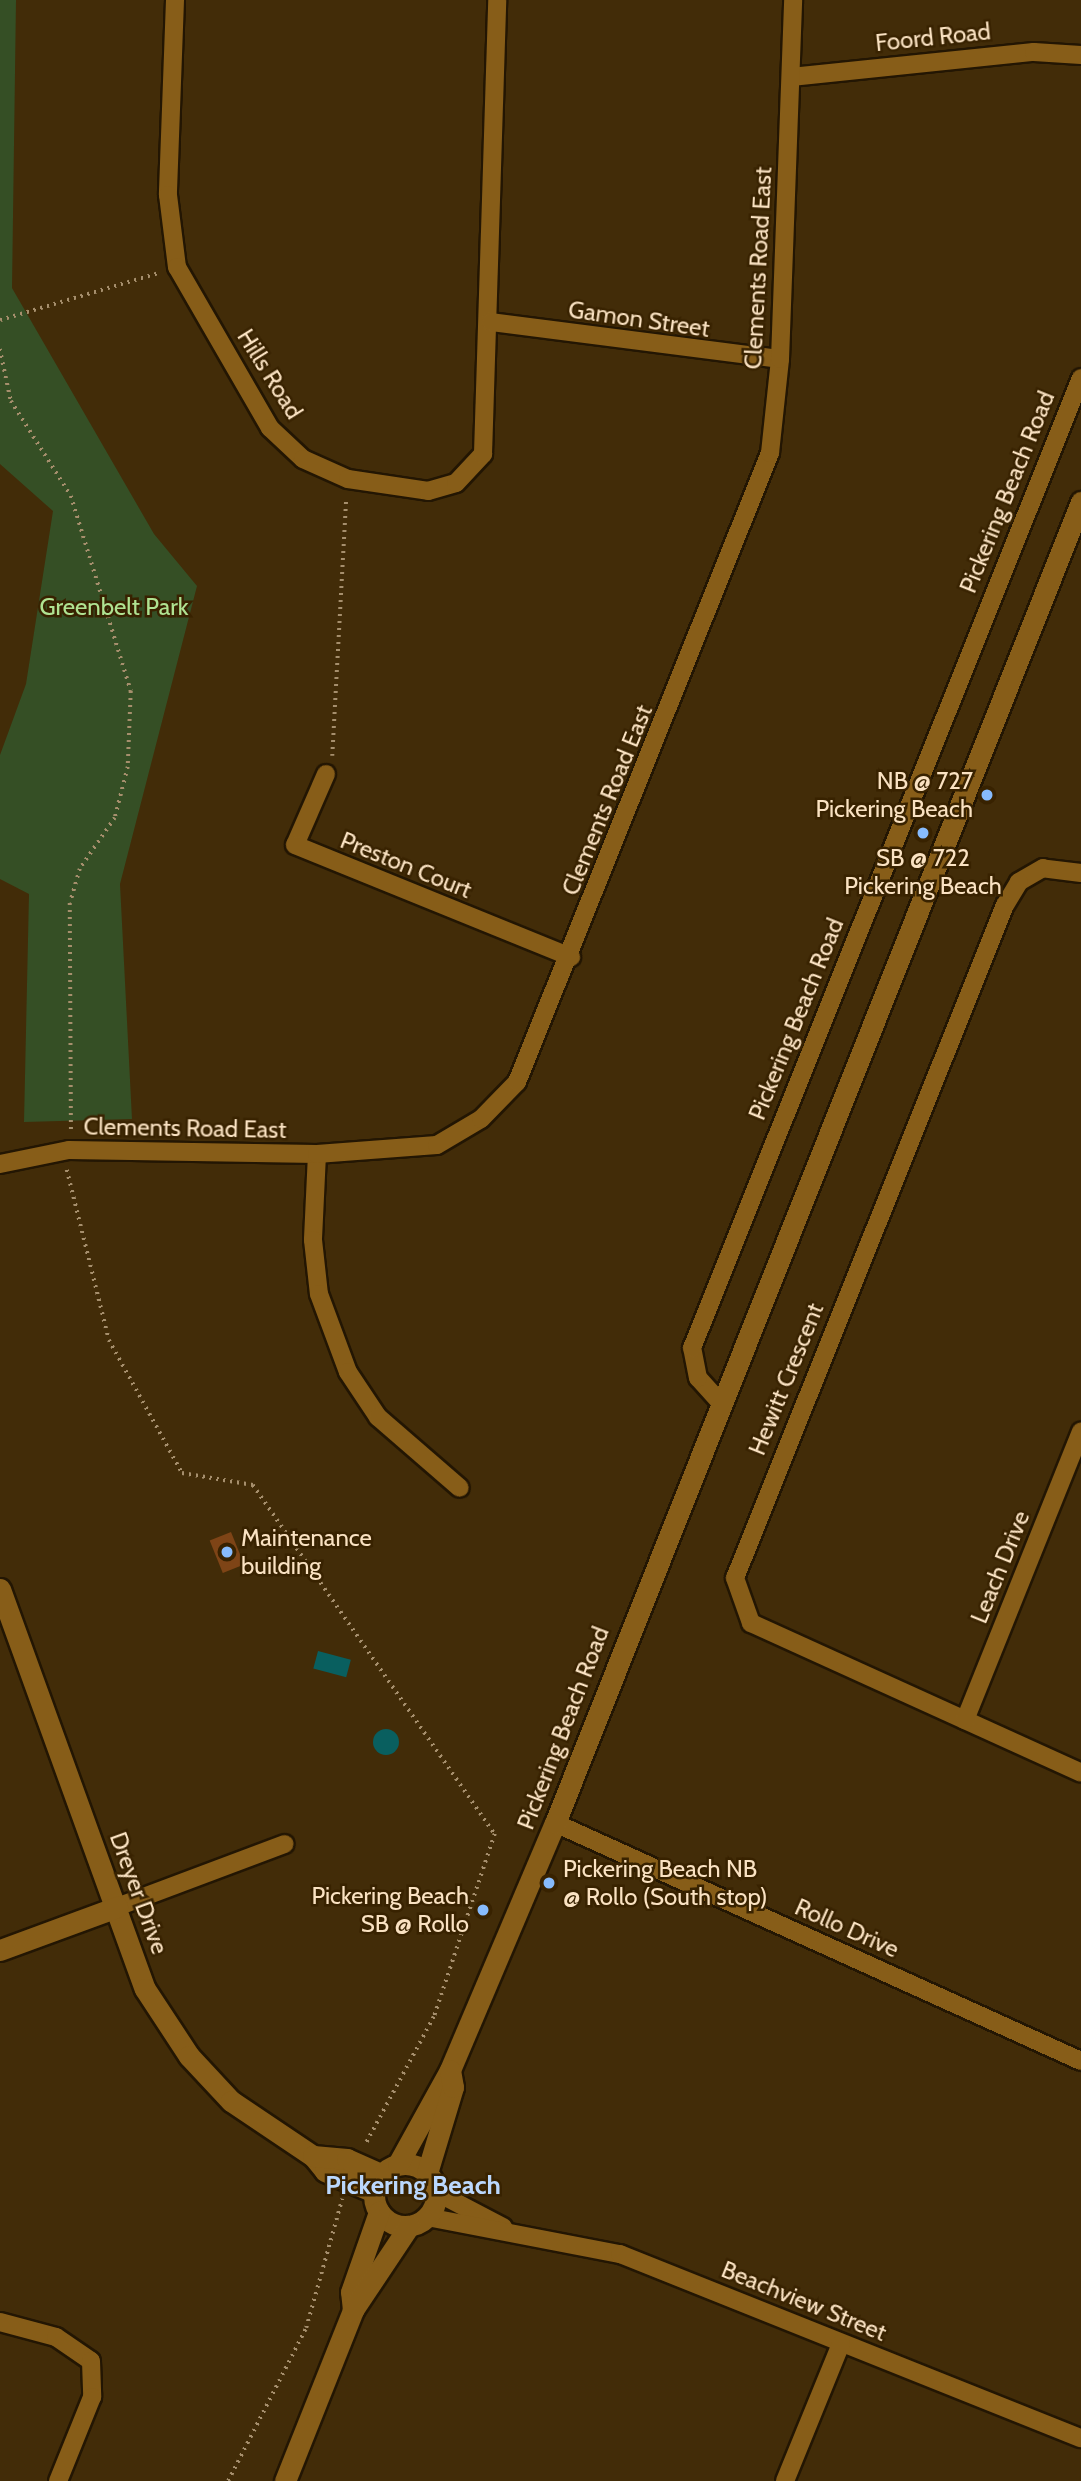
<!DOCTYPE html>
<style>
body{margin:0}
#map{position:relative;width:1081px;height:2481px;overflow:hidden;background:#422c08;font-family:Cabin,sans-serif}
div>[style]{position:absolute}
.green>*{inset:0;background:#354f25}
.water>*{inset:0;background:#095f5f;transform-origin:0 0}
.round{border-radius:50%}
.building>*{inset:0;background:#7e4416;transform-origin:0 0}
.path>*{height:3.5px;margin-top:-1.75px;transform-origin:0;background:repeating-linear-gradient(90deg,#a68f6d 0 2px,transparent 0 7px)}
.roads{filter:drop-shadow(2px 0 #231603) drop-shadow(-2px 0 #231603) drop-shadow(0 2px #231603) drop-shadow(0 -2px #231603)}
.minor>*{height:18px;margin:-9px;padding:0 9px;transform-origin:9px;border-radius:9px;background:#875d18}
.tertiary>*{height:21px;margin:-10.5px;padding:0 10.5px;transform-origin:10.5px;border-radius:10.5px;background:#875d18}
.tertiary>.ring{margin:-10.5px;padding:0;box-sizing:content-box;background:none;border:21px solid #875d18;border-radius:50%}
.dots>*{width:19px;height:19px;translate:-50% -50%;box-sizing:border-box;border:4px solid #382200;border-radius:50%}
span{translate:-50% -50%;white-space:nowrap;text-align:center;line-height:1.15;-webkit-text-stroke:5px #382200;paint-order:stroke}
.street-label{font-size:24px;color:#fae2c2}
.park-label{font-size:24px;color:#afe392}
.poi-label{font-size:24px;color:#fae2c2}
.right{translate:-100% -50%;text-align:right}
.left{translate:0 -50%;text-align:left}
.neighbourhood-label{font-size:26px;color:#bbd8fd;font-weight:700}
</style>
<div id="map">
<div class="green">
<i style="clip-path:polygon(0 0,16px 0,12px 288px,154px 534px,197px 586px,120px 884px,132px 1119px,24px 1122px,29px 894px,0 879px,0 755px,26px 684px,53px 511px,0 464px)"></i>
</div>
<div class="water">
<i style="left:318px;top:1651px;width:34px;height:18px;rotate:15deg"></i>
<i class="round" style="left:373px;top:1729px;width:26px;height:26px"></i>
</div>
<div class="building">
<i style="left:231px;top:1532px;width:35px;height:23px;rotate:68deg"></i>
</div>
<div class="path">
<i style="left:0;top:320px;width:166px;rotate:-16.5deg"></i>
<i style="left:0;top:349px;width:53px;rotate:78.1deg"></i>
<i style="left:11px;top:401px;width:112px;rotate:57.7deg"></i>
<i style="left:71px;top:496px;width:204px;rotate:72.9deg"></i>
<i style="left:131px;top:691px;width:76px;rotate:92.3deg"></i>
<i style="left:128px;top:767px;width:53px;rotate:104.3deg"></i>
<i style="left:115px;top:818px;width:62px;rotate:124.5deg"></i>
<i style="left:80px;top:869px;width:35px;rotate:106deg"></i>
<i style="left:70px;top:903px;width:229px;rotate:89.7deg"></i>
<i style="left:332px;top:756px;width:257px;rotate:-86.9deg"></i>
<i style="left:67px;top:1170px;width:175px;rotate:76.1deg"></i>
<i style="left:109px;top:1340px;width:152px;rotate:61.2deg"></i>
<i style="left:182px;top:1473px;width:72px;rotate:9.6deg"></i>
<i style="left:253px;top:1485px;width:425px;rotate:55.3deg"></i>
<i style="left:495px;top:1834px;width:193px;rotate:108.4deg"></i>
<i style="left:434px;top:2017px;width:144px;rotate:118.2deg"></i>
<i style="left:228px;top:2481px;width:172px;rotate:-63deg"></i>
<i style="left:306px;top:2328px;width:134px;rotate:-74.4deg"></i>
</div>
<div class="roads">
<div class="minor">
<i style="left:175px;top:0;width:195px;rotate:92.1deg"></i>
<i style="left:168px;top:195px;width:73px;rotate:82.9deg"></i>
<i style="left:177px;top:267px;width:186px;rotate:60deg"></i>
<i style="left:270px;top:428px;width:45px;rotate:43.2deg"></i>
<i style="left:303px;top:459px;width:49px;rotate:24deg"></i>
<i style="left:348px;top:479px;width:81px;rotate:8.5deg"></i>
<i style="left:428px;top:491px;width:29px;rotate:-16deg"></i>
<i style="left:456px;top:483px;width:40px;rotate:-47deg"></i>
<i style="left:483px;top:454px;width:454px;rotate:-88.2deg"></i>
<i style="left:791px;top:77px;width:244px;rotate:-5.9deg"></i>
<i style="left:1034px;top:52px;width:47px;rotate:3.7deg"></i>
<i style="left:491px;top:322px;width:291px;rotate:7.3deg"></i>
<i style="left:326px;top:774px;width:77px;rotate:113.6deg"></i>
<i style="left:295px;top:845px;width:298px;rotate:22.1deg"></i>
<i style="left:1081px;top:873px;width:38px;rotate:-173deg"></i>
<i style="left:1043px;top:868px;width:28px;rotate:150deg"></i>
<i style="left:1019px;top:882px;width:27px;rotate:121deg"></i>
<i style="left:1005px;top:905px;width:725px;rotate:111.86deg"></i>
<i style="left:735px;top:1578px;width:48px;rotate:70.4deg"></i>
<i style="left:751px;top:1623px;width:362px;rotate:24.4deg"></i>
<i style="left:317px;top:1154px;width:86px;rotate:92.7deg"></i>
<i style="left:313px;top:1240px;width:54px;rotate:83.7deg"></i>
<i style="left:319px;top:1294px;width:83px;rotate:69.6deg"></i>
<i style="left:348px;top:1372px;width:54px;rotate:56.3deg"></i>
<i style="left:378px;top:1417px;width:108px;rotate:40.9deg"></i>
<i style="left:0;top:1164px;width:70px;rotate:-11.5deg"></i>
<i style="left:69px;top:1150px;width:248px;rotate:0.9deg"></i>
<i style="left:317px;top:1154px;width:120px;rotate:-4.3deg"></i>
<i style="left:437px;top:1145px;width:51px;rotate:-30.6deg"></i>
<i style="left:481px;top:1119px;width:52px;rotate:-45.8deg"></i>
<i style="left:517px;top:1082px;width:678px;rotate:-68.09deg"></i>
<i style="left:770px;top:453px;width:95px;rotate:-83.9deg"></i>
<i style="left:780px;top:359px;width:359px;rotate:-87.9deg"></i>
<i style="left:719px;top:1401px;width:31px;rotate:-132deg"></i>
<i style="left:698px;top:1378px;width:31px;rotate:-101deg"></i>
<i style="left:692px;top:1348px;width:1045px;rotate:-68.15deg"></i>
<i style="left:965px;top:1720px;width:311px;rotate:-68.1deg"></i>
<i style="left:555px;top:1823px;width:577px;rotate:24.35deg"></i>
<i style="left:117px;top:1907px;width:179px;rotate:-20.6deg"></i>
<i style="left:436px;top:2192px;width:76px;rotate:27.6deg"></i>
<i style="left:427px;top:2217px;width:197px;rotate:10.9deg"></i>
<i style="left:620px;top:2254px;width:496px;rotate:21.8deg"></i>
<i style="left:0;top:2322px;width:58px;rotate:15deg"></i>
<i style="left:56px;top:2337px;width:42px;rotate:34.4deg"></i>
<i style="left:91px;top:2361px;width:36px;rotate:88deg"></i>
<i style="left:92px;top:2397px;width:91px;rotate:112deg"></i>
<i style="left:785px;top:2481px;width:148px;rotate:-67.8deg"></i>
</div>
<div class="tertiary">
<i style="left:0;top:1589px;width:425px;rotate:70.1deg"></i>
<i style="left:145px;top:1989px;width:80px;rotate:56.7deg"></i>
<i style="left:189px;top:2056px;width:62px;rotate:47deg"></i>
<i style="left:231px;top:2101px;width:99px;rotate:33.9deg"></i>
<i style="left:313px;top:2156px;width:19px;rotate:51deg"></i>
<i style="left:325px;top:2171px;width:53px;rotate:23.2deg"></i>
<i style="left:0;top:1950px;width:125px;rotate:-20.2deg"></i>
<i style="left:313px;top:2156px;width:34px;rotate:5deg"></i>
<i style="left:347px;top:2159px;width:37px;rotate:24deg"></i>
<i class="ring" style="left:374px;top:2164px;width:41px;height:41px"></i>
<i style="left:398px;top:2164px;width:107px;rotate:-61deg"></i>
<i style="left:450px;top:2070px;width:268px;rotate:-67deg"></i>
<i style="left:555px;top:1823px;width:1422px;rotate:-68.29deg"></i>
<i style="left:427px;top:2173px;width:90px;rotate:-73.2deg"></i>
<i style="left:453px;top:2087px;width:17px;rotate:-100deg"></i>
<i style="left:353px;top:2310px;width:18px;rotate:-96deg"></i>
<i style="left:351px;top:2292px;width:85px;rotate:-70.7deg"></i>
<i style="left:285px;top:2481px;width:184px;rotate:-68.3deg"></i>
<i style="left:353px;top:2310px;width:101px;rotate:-56.3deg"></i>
</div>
</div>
<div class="dots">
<i style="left:987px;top:795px;background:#87bbfc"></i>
<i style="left:923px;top:833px;background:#87bbfc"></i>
<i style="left:227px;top:1552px;background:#87bbfc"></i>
<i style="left:549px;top:1883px;background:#87bbfc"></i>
<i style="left:483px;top:1910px;background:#87bbfc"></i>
</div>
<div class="street-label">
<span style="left:933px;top:37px;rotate:-6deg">Foord Road</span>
<span style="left:758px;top:268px;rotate:-87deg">Clements Road East</span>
<span style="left:639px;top:319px;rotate:8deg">Gamon Street</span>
<span style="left:270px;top:374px;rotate:58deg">Hills Road</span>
<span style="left:1007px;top:492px;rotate:-68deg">Pickering Beach Road</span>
<span style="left:607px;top:800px;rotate:-68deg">Clements Road East</span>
<span style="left:406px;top:865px;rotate:22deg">Preston Court</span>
<span style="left:796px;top:1019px;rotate:-68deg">Pickering Beach Road</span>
<span style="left:185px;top:1128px;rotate:1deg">Clements Road East</span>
<span style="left:786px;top:1379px;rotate:-68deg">Hewitt Crescent</span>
<span style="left:1000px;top:1567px;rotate:-68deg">Leach Drive</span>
<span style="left:563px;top:1728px;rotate:-69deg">Pickering Beach Road</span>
<span style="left:139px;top:1893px;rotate:70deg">Dreyer Drive</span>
<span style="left:847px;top:1928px;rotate:24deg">Rollo Drive</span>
<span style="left:804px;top:2301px;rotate:22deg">Beachview Street</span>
</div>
<div class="park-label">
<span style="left:114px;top:607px">Greenbelt Park</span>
</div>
<div class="poi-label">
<span class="right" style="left:973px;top:795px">NB @ 727<br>Pickering Beach</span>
<span style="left:923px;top:872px">SB @ 722<br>Pickering Beach</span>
<span class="left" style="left:241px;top:1552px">Maintenance<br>building</span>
<span class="left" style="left:563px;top:1883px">Pickering Beach NB<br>@ Rollo (South stop)</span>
<span class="right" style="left:469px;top:1910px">Pickering Beach<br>SB @ Rollo</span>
</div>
<div class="neighbourhood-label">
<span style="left:413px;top:2186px">Pickering Beach</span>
</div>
</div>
